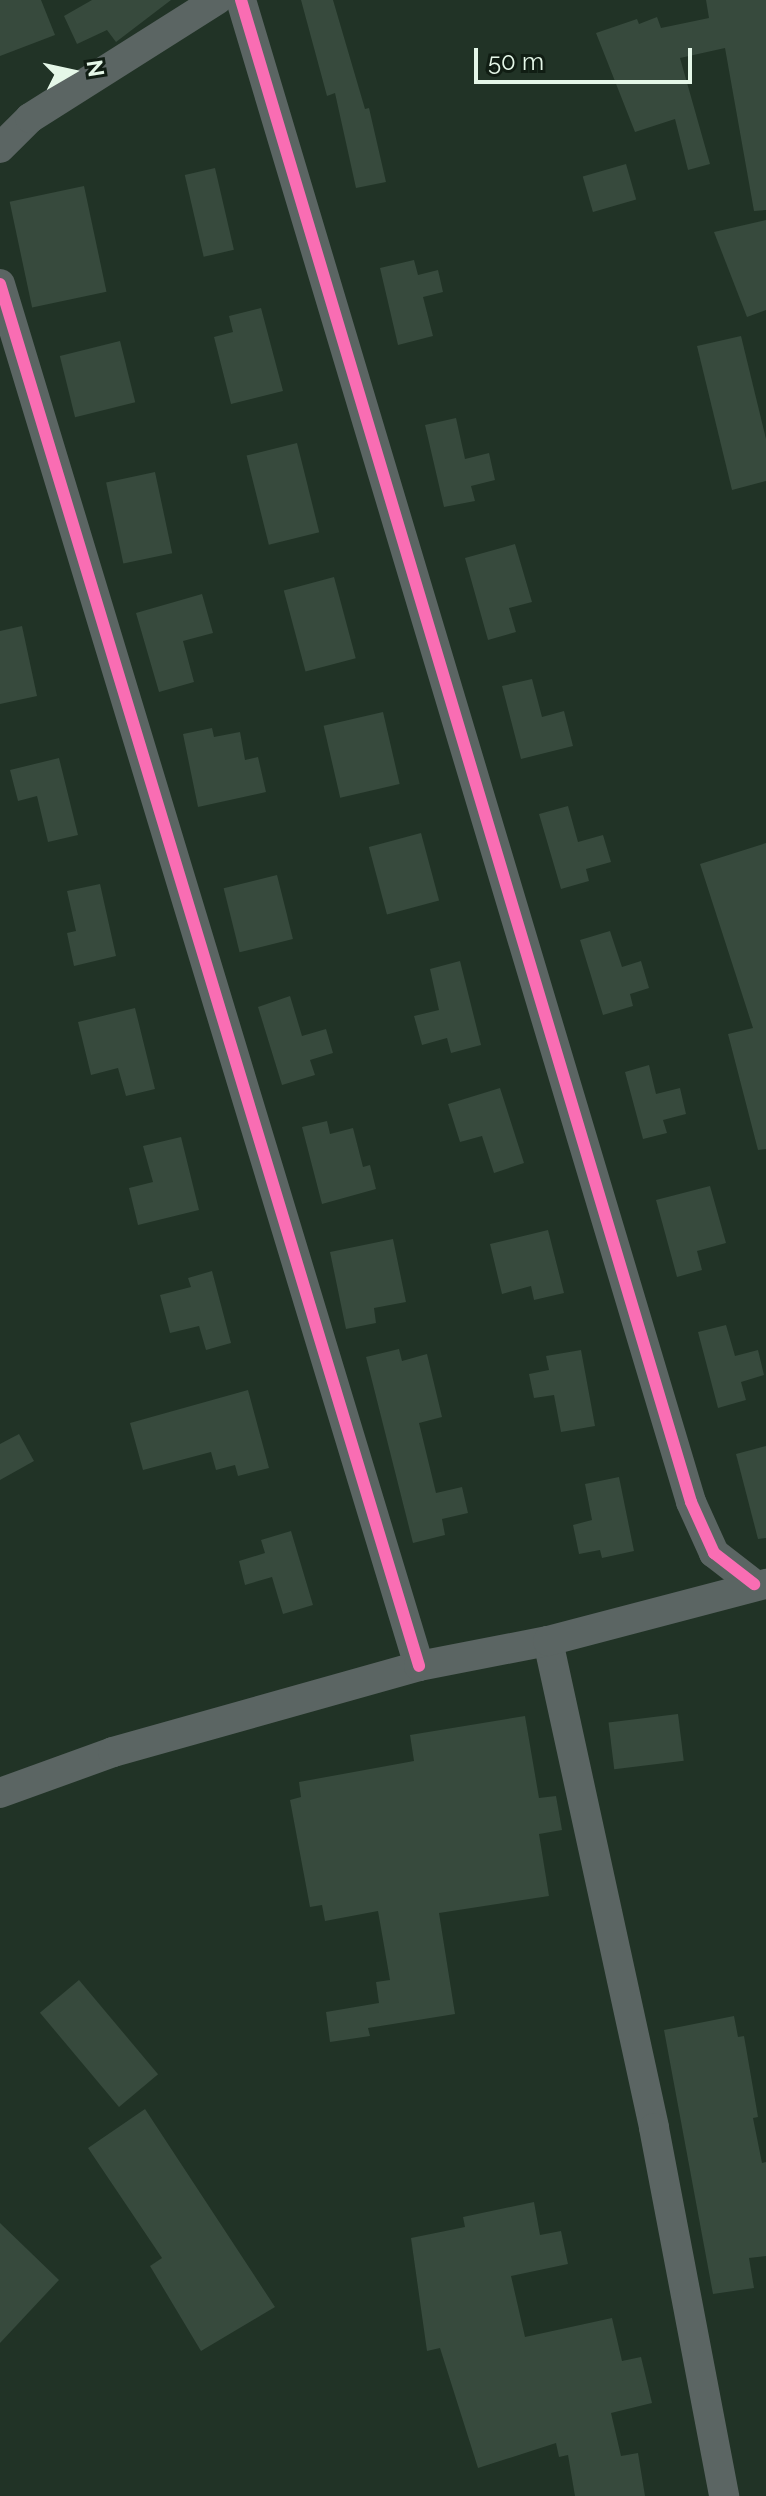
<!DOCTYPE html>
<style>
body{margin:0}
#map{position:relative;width:766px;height:2496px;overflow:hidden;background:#213326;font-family:Raleway,sans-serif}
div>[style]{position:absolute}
.building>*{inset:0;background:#374a3d;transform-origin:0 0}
.street>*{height:30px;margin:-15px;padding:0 15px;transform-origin:15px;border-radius:15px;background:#5b6563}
.cycleway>*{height:12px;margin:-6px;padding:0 6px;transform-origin:6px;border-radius:6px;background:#f96db3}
span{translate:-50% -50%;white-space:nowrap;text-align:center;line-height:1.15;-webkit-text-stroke:8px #101d13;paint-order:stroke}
.north{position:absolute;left:32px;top:32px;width:80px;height:80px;-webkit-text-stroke:6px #101d13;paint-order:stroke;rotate:81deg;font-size:22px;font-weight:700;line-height:32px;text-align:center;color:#e5f7e8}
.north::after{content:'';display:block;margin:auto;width:28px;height:36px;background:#e5f7e8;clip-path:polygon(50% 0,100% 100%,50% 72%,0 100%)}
.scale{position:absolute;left:474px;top:48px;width:218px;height:36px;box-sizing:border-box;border:4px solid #e5f7e8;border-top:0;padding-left:10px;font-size:24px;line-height:28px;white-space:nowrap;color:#e5f7e8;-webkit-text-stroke:6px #101d13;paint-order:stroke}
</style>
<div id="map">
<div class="building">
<i style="clip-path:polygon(0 0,41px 0,55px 35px,0 56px)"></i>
<i style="clip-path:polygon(92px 0,171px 0,116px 42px,107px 30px,77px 44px,64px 16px)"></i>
<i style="clip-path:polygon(301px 0,333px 0,365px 109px,369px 108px,386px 182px,356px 188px,335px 93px,327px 96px)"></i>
<i style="clip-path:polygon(706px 0,766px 0,766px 210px,754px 211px,725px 48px,680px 58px,710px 164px,688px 170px,675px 119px,635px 132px,596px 33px,637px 19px,639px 24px,657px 17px,661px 28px,709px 18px)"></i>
<i style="left:626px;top:164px;width:37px;height:45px;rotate:74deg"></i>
<i style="left:215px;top:168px;width:84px;height:31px;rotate:77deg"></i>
<i style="left:84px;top:186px;width:108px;height:76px;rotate:78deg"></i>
<i style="clip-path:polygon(766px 220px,766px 310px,747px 317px,714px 232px)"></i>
<i style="clip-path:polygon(414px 260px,418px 275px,438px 270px,443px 292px,423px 297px,433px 336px,398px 345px,380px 268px)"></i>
<i style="clip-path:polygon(261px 308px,283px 391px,231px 404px,214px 337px,233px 332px,229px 316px)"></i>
<i style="clip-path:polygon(741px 336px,766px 439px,766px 481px,732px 490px,697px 346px)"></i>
<i style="left:120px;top:341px;width:63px;height:62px;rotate:76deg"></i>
<i style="clip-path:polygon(456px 418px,465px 459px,489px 453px,495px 480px,471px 486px,475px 501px,444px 507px,425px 425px)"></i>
<i style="left:297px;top:443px;width:92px;height:52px;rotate:76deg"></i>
<i style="left:155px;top:472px;width:83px;height:50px;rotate:78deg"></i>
<i style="clip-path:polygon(515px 544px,532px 602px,509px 608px,516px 632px,488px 640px,465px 558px)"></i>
<i style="left:334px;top:577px;width:84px;height:52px;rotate:75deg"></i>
<i style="clip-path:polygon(202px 594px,213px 633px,183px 641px,194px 682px,159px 692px,136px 613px)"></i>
<i style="clip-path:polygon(22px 626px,37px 696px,0 704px,0 631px)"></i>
<i style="clip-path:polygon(532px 679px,542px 717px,564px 711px,573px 746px,521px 759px,502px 686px)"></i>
<i style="left:383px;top:712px;width:74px;height:61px;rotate:77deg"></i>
<i style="clip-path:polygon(212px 728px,214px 737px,240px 732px,245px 760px,258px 757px,266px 792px,198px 807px,183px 734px)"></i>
<i style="clip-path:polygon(59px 758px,78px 835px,48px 842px,37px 796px,18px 801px,10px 770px)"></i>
<i style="clip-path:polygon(568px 806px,578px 842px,603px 835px,611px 862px,586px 869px,589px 881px,561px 889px,539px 814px)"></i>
<i style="left:421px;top:833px;width:70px;height:54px;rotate:75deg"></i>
<i style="clip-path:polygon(766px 843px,766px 1149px,758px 1150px,728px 1034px,753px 1028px,700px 864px)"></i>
<i style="left:277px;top:875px;width:66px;height:55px;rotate:76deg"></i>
<i style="clip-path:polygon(100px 884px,116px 956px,74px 966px,67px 933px,76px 931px,67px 891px)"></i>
<i style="clip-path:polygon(610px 931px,622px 967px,641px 961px,649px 988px,630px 994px,633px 1006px,603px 1015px,580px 940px)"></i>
<i style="clip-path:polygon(460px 961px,481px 1045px,451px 1053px,447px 1038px,422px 1045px,414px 1016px,439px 1010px,430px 969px)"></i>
<i style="clip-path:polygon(290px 996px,302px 1036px,326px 1029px,333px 1053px,310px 1060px,315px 1075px,282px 1085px,258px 1007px)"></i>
<i style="clip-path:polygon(135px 1008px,155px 1089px,126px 1096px,118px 1068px,91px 1075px,78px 1022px)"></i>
<i style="clip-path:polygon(649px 1065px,656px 1094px,680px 1088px,686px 1114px,663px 1120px,667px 1133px,643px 1139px,625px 1072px)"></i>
<i style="clip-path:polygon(500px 1088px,524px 1163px,494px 1173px,482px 1136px,460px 1142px,448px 1104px)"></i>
<i style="clip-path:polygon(327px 1121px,330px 1134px,353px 1128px,363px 1167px,370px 1165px,376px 1189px,322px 1204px,302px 1127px)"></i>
<i style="clip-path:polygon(181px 1137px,199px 1210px,138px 1225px,129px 1188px,153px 1182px,143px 1146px)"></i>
<i style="clip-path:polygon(710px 1186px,726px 1243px,697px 1251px,702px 1270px,677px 1277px,656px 1200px)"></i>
<i style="clip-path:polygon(548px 1230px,564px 1293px,534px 1300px,531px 1286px,502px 1294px,490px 1244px)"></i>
<i style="clip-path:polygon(393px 1239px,406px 1302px,374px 1308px,376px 1323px,346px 1329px,330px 1252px)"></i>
<i style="clip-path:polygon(212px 1271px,231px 1343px,206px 1350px,199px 1326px,170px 1333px,160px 1295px,191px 1287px,188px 1278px)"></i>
<i style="clip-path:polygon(726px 1325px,735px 1356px,758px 1350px,764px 1375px,741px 1382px,746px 1400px,718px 1408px,698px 1332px)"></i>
<i style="clip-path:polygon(399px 1349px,402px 1361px,427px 1354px,442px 1417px,419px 1423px,436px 1493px,462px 1487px,468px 1513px,442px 1519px,445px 1535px,413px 1543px,366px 1357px)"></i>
<i style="clip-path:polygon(581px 1350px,595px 1426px,561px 1432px,554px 1395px,534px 1398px,529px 1374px,549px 1370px,546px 1356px)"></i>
<i style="clip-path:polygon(248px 1390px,269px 1468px,238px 1476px,235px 1465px,216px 1470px,211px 1452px,143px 1470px,130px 1423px)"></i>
<i style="clip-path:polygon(19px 1434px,34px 1461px,0 1480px,0 1444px)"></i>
<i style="clip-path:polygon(766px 1446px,766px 1538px,758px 1539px,736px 1454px)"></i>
<i style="clip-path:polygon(619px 1477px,634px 1551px,602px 1558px,600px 1550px,579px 1554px,573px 1525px,592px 1520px,585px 1484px)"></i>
<i style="clip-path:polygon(291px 1531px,313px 1605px,283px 1614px,272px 1577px,245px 1585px,239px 1561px,265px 1553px,261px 1540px)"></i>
<i style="left:678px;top:1714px;width:47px;height:70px;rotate:83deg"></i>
<i style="clip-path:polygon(525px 1716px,539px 1798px,556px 1796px,562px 1830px,539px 1834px,549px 1896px,439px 1913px,455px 2014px,368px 2028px,370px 2036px,330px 2042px,326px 2012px,379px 2003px,376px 1982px,390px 1980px,378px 1911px,325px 1921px,322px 1905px,310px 1907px,290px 1800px,301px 1797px,299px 1782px,414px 1761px,410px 1735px)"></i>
<i style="left:79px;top:1980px;width:123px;height:51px;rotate:50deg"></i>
<i style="clip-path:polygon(734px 2016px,738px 2037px,744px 2036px,758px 2117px,753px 2118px,762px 2163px,766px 2162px,766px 2256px,749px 2258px,754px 2288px,713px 2294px,664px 2030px)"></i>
<i style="clip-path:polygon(145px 2109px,275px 2307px,201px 2351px,150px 2266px,162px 2258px,88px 2148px)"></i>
<i style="clip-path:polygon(534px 2202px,540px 2235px,561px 2231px,568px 2264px,511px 2276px,525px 2337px,612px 2318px,622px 2361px,641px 2357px,652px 2403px,611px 2413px,621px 2456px,638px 2453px,645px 2496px,575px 2496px,568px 2455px,559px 2457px,556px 2443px,478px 2468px,440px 2348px,427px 2351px,411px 2238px,465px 2227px,463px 2217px)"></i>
<i style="clip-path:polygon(0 2223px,59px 2280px,0 2343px)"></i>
</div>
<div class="street">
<i style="left:241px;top:0;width:1568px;rotate:73.32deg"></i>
<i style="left:691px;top:1502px;width:56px;rotate:65.7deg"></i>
<i style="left:714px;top:1553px;width:51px;rotate:37.8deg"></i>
<i style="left:0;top:148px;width:42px;rotate:-45deg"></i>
<i style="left:30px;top:118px;width:221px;rotate:-32.3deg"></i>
<i style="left:0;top:284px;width:1444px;rotate:73.13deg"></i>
<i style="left:548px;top:1641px;width:498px;rotate:77.7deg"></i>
<i style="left:654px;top:2128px;width:375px;rotate:79.2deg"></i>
<i style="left:0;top:1793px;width:120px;rotate:-19.9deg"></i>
<i style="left:113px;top:1752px;width:318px;rotate:-15.7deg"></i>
<i style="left:419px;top:1666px;width:131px;rotate:-11deg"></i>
<i style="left:548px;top:1641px;width:225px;rotate:-14.7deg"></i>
</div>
<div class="cycleway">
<i style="left:241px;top:0;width:1568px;rotate:73.32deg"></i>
<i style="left:691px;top:1502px;width:56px;rotate:65.7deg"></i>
<i style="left:714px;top:1553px;width:51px;rotate:37.8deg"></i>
<i style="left:0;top:284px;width:1444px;rotate:73.13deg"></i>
</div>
<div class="north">N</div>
<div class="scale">50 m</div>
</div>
